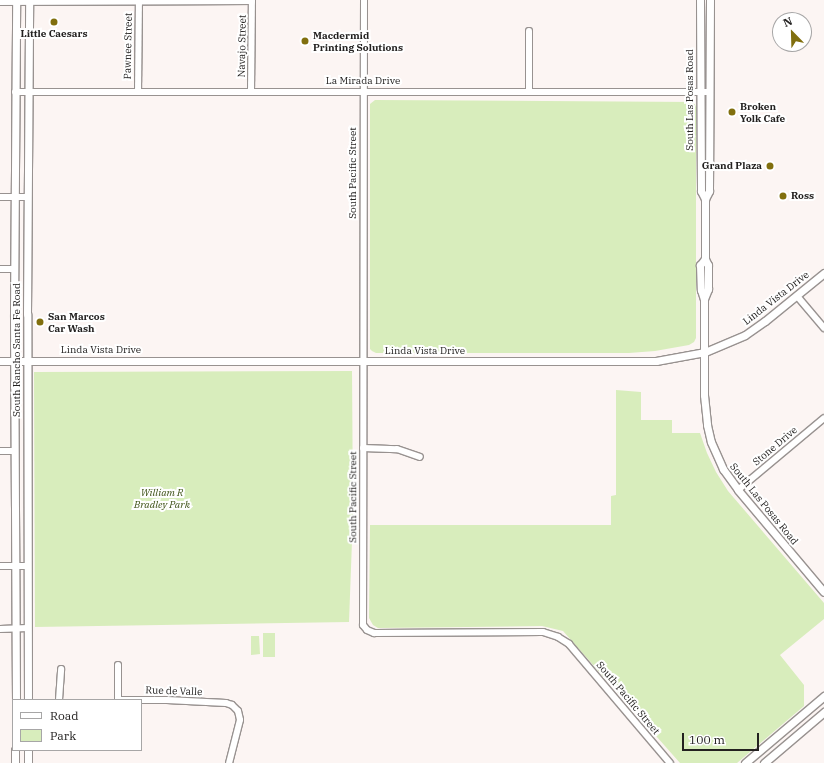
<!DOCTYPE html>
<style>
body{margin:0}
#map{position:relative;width:824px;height:763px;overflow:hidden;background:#fcf5f3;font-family:"IBM Plex Serif",serif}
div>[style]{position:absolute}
.green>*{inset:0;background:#d8edbc;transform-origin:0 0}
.roads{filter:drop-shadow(1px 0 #989290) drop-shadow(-1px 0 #989290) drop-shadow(0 1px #989290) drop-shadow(0 -1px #989290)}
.minor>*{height:6px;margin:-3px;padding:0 3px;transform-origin:3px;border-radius:3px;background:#fff}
.major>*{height:7px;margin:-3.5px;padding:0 3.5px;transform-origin:3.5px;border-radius:3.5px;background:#fff}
.dots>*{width:11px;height:11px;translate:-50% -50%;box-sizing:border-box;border:2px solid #fff;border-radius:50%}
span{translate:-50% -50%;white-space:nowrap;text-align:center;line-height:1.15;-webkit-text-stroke:4px #fff;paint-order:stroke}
.poi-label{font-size:10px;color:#232120;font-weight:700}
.left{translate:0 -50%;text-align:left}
.right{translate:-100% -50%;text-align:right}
.street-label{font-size:10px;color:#232120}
.park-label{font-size:10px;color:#3b4f13;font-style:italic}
.legend{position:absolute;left:12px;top:699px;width:130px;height:52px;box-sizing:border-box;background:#fff;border:1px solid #a7a6a6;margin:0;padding:5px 7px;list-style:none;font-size:12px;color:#232120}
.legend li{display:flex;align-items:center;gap:8px;height:20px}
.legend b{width:20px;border:1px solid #a7a6a6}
.north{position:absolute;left:772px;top:12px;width:40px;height:40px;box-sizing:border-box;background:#fff;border:1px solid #a7a6a6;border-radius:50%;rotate:337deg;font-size:11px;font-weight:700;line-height:16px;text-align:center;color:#232120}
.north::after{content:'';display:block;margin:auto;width:14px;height:18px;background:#816f0e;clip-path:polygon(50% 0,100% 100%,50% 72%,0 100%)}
.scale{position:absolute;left:682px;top:733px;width:77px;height:18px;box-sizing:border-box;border:2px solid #232120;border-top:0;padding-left:5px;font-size:12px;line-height:14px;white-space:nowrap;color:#232120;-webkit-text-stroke:3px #fff;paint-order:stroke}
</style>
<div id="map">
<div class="green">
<i style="clip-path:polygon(375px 100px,694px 102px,696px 107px,696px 338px,694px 342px,689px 345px,655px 351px,629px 353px,376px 353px,372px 351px,370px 349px,370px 104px)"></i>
<i style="clip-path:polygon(352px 371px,353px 514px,349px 622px,35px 627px,34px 372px)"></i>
<i style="clip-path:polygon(616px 390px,641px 392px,641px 420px,672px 420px,672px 433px,700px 433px,707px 453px,716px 472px,728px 491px,824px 603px,824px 619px,780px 655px,804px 685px,804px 706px,737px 763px,680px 763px,563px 631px,542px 626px,378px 628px,373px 625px,369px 618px,370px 525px,611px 525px,611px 496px,616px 495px)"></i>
<i style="left:263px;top:633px;width:12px;height:24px"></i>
<i style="clip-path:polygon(251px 636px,259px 636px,260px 654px,251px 655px)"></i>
</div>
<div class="roads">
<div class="minor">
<i style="left:364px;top:0;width:625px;rotate:90.09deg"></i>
<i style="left:363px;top:625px;width:6px;rotate:51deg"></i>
<i style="left:367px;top:630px;width:8px;rotate:23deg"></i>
<i style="left:374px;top:633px;width:169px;rotate:-0.3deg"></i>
<i style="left:543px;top:632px;width:16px;rotate:18deg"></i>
<i style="left:558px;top:637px;width:13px;rotate:32deg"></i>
<i style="left:569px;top:644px;width:156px;rotate:49.7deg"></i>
<i style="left:0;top:2px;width:252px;rotate:-0.2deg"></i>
<i style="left:529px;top:31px;width:60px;rotate:90deg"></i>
<i style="left:251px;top:91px;width:91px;rotate:-89.4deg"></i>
<i style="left:15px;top:92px;width:695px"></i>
<i style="left:138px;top:92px;width:92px;rotate:-89.4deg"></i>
<i style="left:0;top:197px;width:27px"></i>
<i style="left:0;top:269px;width:14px"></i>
<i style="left:797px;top:296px;width:42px;rotate:49.8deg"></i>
<i style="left:363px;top:448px;width:34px;rotate:2deg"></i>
<i style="left:397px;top:449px;width:24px;rotate:19deg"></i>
<i style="left:0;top:451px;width:15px"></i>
<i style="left:738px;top:490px;width:112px;rotate:-39.9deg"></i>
<i style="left:0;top:566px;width:28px"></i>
<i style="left:0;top:629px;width:28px;rotate:-2deg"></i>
<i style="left:118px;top:665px;width:35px;rotate:90deg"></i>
<i style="left:59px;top:700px;width:31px;rotate:-86deg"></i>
<i style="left:120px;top:700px;width:47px"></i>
<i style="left:167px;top:700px;width:59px;rotate:2.9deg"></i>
<i style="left:226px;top:703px;width:6px;rotate:18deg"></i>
<i style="left:232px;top:705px;width:8px;rotate:45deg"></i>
<i style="left:238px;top:711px;width:9px;rotate:77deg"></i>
<i style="left:240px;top:720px;width:44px;rotate:104.3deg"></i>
</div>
<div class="major">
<i style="left:700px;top:0;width:191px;rotate:89.7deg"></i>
<i style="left:701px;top:191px;width:9px;rotate:63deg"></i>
<i style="left:705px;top:259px;width:8px;rotate:130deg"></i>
<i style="left:700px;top:265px;width:25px;rotate:88deg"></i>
<i style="left:701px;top:290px;width:9px;rotate:72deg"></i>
<i style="left:704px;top:299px;width:96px;rotate:90deg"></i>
<i style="left:704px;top:395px;width:30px;rotate:84deg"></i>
<i style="left:707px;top:425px;width:17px;rotate:77deg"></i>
<i style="left:711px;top:442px;width:30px;rotate:66deg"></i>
<i style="left:723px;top:469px;width:26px;rotate:54deg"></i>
<i style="left:738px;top:490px;width:133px;rotate:49.9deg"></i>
<i style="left:704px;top:299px;width:11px;rotate:-68deg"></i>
<i style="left:708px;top:289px;width:24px;rotate:-90deg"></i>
<i style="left:708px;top:265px;width:7px;rotate:-117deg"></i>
<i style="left:705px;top:259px;width:60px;rotate:-90deg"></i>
<i style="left:705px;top:199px;width:9px;rotate:-63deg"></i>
<i style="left:709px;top:191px;width:191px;rotate:-89.7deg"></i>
<i style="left:0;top:361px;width:656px"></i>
<i style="left:656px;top:361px;width:50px;rotate:-10.4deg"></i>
<i style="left:705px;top:352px;width:43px;rotate:-23deg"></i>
<i style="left:745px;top:335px;width:24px;rotate:-35deg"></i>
<i style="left:765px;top:321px;width:76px;rotate:-39.1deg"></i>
<i style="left:16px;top:700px;width:386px;rotate:-90.3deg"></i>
<i style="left:14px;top:314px;width:314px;rotate:-89.6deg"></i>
<i style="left:28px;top:700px;width:386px;rotate:-90.1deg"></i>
<i style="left:27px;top:314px;width:314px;rotate:-89.6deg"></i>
<i style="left:15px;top:750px;width:13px;rotate:90deg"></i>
<i style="left:28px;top:750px;width:13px;rotate:90deg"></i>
<i style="left:745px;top:763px;width:104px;rotate:-40.3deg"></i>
<i style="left:764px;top:763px;width:79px;rotate:-40.4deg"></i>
</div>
</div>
<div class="dots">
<i style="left:54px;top:22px;background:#816f0e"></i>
<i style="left:305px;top:41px;background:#816f0e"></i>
<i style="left:732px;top:112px;background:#816f0e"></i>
<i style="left:770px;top:166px;background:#816f0e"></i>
<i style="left:783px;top:196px;background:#816f0e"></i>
<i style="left:40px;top:322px;background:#816f0e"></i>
</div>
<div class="poi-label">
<span style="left:54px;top:34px">Little Caesars</span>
<span class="left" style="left:313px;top:41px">Macdermid<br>Printing Solutions</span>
<span class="left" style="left:740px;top:112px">Broken<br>Yolk Cafe</span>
<span class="right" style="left:762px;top:166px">Grand Plaza</span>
<span class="left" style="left:791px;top:196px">Ross</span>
<span class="left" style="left:48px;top:322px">San Marcos<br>Car Wash</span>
</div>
<div class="street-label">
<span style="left:128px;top:46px;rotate:-89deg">Pawnee Street</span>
<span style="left:242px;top:46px;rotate:-89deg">Navajo Street</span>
<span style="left:363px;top:81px">La Mirada Drive</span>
<span style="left:690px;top:100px;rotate:-90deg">South Las Posas Road</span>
<span style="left:353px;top:173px;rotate:-90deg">South Pacific Street</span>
<span style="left:776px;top:298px;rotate:-38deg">Linda Vista Drive</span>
<span style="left:17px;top:350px;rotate:-90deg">South Rancho Santa Fe Road</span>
<span style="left:101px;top:350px">Linda Vista Drive</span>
<span style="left:425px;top:351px">Linda Vista Drive</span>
<span style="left:775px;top:446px;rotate:-40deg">Stone Drive</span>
<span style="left:353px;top:497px;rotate:-90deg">South Pacific Street</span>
<span style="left:764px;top:504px;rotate:51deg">South Las Posas Road</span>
<span style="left:174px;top:691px;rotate:2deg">Rue de Valle</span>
<span style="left:628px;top:698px;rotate:50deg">South Pacific Street</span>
</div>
<div class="park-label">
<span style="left:162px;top:498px">William R<br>Bradley Park</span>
</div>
<ul class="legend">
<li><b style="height:5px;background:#fff"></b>Road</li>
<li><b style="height:11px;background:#d8edbc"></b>Park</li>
</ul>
<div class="north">N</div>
<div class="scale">100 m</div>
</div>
